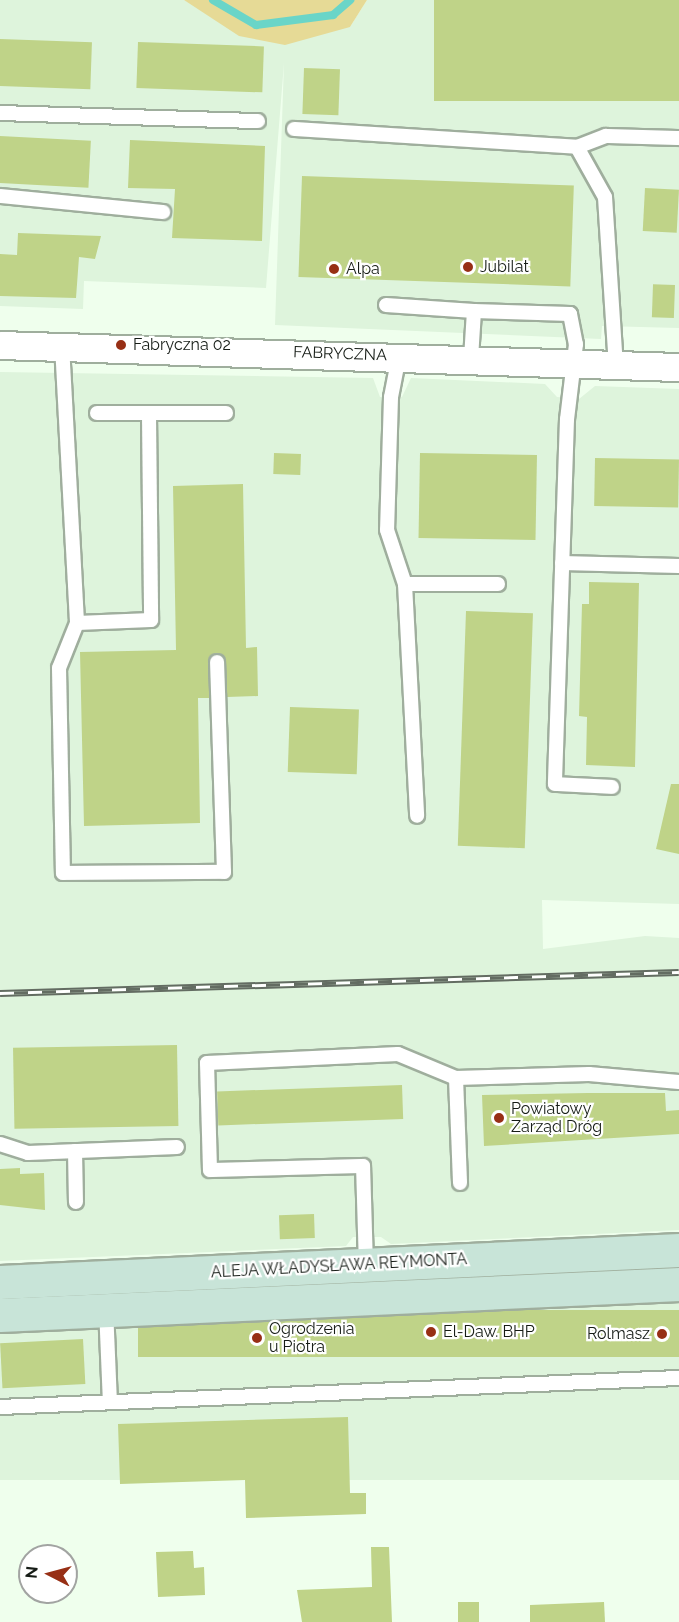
<!DOCTYPE html>
<meta charset="utf-8">
<style>
body{margin:0}
#map{position:relative;width:679px;height:1622px;overflow:hidden;background:#efffed;font-family:Raleway,sans-serif}
div>[style]{position:absolute}
.built>*{inset:0;background:#def4dc;transform-origin:0 0}
.green>*{inset:0;background:#e6da96}
.stream>*{height:8px;margin:-4px;padding:0 4px;transform-origin:4px;border-radius:4px;background:#6ad5c8}
.building>*{inset:0;background:#bfd388;transform-origin:0 0}
.roads{filter:drop-shadow(2px 0 #9fae9d) drop-shadow(-2px 0 #9fae9d) drop-shadow(0 2px #9fae9d) drop-shadow(0 -2px #9fae9d)}
.lane>*{height:14px;margin:-7px;padding:0 7px;transform-origin:7px;border-radius:7px;background:#fff}
.street>*{height:27px;margin:-13.5px;padding:0 13.5px;transform-origin:13.5px;border-radius:13.5px;background:#fff}
.secondary>*{height:33px;margin:-16.5px;padding:0 16.5px;transform-origin:16.5px;border-radius:16.5px;background:#c8e4d8}
.rail>*{height:7px;margin-top:-3.5px;transform-origin:0;background:repeating-linear-gradient(90deg,#fff 0 14px,#636c62 0 28px);box-sizing:border-box;border-block:2px solid #636c62}
.dots>*{width:16px;height:16px;translate:-50% -50%;box-sizing:border-box;border:3px solid #fff;border-radius:50%}
span{translate:-50% -50%;white-space:nowrap;text-align:center;line-height:1.15;-webkit-text-stroke:4.5px #fff;paint-order:stroke}
.poi-label{font-size:16px;color:#161c16}
.left{translate:0 -50%;text-align:left}
.right{translate:-100% -50%;text-align:right}
.street-label{font-size:16px;color:#161c16}
.north{position:absolute;left:18px;top:1544px;width:60px;height:60px;box-sizing:border-box;background:#fff;border:2px solid #a2a4a2;border-radius:50%;rotate:276deg;font-size:16px;font-weight:700;line-height:24px;text-align:center;color:#161c16}
.north::after{content:'';display:block;margin:auto;width:21px;height:27px;background:#972f15;clip-path:polygon(50% 0,100% 100%,50% 72%,0 100%)}
</style>
<div id="map">
<div class="built">
<i style="clip-path:polygon(0 0,184px 0,202px 9px,350px 27px,367px 0,679px 0,679px 328px,602px 326px,601px 339px,275px 325px,284px 63px,266px 288px,84px 281px,83px 309px,0 306px)"></i>
<i style="clip-path:polygon(0 372px,373px 378px,380px 397px,402px 397px,411px 378px,545px 384px,557px 397px,579px 399px,595px 386px,679px 389px,679px 904px,542px 900px,543px 949px,645px 936px,679px 938px,679px 1230px,391px 1244px,381px 1237px,353px 1237px,346px 1246px,0 1261px)"></i>
<i style="left:679px;top:1299px;width:181px;height:680px;rotate:90deg"></i>
</div>
<div class="green">
<i style="clip-path:polygon(184px 0,367px 0,350px 27px,285px 45px,239px 36px)"></i>
</div>
<div class="stream">
<i style="left:213px;top:0;width:50px;rotate:30.2deg"></i>
<i style="left:256px;top:25px;width:78px;rotate:-7.4deg"></i>
<i style="left:333px;top:15px;width:23px;rotate:-41deg"></i>
</div>
<div class="building">
<i style="left:434px;top:0;width:245px;height:101px"></i>
<i style="left:0;top:39px;width:92px;height:47px;rotate:2deg"></i>
<i style="left:138px;top:42px;width:126px;height:46px;rotate:2deg"></i>
<i style="left:304px;top:68px;width:36px;height:46px;rotate:2deg"></i>
<i style="left:0;top:136px;width:91px;height:47px;rotate:3deg"></i>
<i style="clip-path:polygon(130px 140px,265px 146px,262px 241px,172px 238px,175px 189px,128px 188px)"></i>
<i style="left:302px;top:176px;width:272px;height:101px;rotate:2deg"></i>
<i style="left:645px;top:188px;width:34px;height:43px;rotate:3deg"></i>
<i style="clip-path:polygon(18px 233px,101px 236px,95px 259px,79px 257px,76px 298px,0 296px,0 254px,17px 255px)"></i>
<i style="left:675px;top:285px;width:33px;height:22px;rotate:92deg"></i>
<i style="left:274px;top:453px;width:27px;height:21px;rotate:2deg"></i>
<i style="left:420px;top:453px;width:117px;height:85px;rotate:1deg"></i>
<i style="left:595px;top:458px;width:84px;height:48px;rotate:1deg"></i>
<i style="clip-path:polygon(243px 484px,246px 648px,257px 647px,258px 696px,227px 697px,225px 658px,217px 653px,209px 657px,209px 698px,198px 698px,200px 823px,84px 826px,80px 652px,176px 650px,173px 486px)"></i>
<i style="clip-path:polygon(589px 582px,639px 583px,635px 767px,586px 765px,587px 717px,579px 716px,582px 604px,589px 604px)"></i>
<i style="left:466px;top:611px;width:67px;height:235px;rotate:2deg"></i>
<i style="left:290px;top:707px;width:69px;height:65px;rotate:2deg"></i>
<i style="clip-path:polygon(671px 784px,679px 784px,679px 854px,656px 849px)"></i>
<i style="left:177px;top:1045px;width:81px;height:164px;rotate:89deg"></i>
<i style="left:402px;top:1085px;width:34px;height:185px;rotate:88deg"></i>
<i style="clip-path:polygon(588px 1093px,665px 1093px,666px 1111px,679px 1110px,679px 1134px,484px 1146px,482px 1095px)"></i>
<i style="clip-path:polygon(20px 1168px,20px 1174px,44px 1173px,45px 1210px,0 1205px,0 1169px)"></i>
<i style="left:314px;top:1214px;width:24px;height:35px;rotate:88deg"></i>
<i style="left:679px;top:1310px;width:47px;height:541px;rotate:90deg"></i>
<i style="left:83px;top:1339px;width:45px;height:83px;rotate:87deg"></i>
<i style="clip-path:polygon(348px 1417px,350px 1493px,366px 1493px,366px 1514px,246px 1518px,245px 1480px,120px 1484px,118px 1424px)"></i>
<i style="clip-path:polygon(371px 1547px,389px 1547px,392px 1622px,302px 1622px,297px 1590px,372px 1587px)"></i>
<i style="clip-path:polygon(193px 1551px,194px 1568px,204px 1567px,205px 1595px,158px 1597px,156px 1552px)"></i>
<i style="left:479px;top:1602px;width:20px;height:21px;rotate:90deg"></i>
<i style="clip-path:polygon(604px 1602px,605px 1622px,530px 1622px,530px 1605px)"></i>
</div>
<div class="roads">
<div class="lane">
<i style="left:0;top:113px;width:258px;rotate:1.8deg"></i>
<i style="left:294px;top:129px;width:284px;rotate:3.6deg"></i>
<i style="left:577px;top:147px;width:57px;rotate:60.8deg"></i>
<i style="left:605px;top:197px;width:168px;rotate:86.3deg"></i>
<i style="left:577px;top:147px;width:31px;rotate:-21deg"></i>
<i style="left:606px;top:136px;width:73px;rotate:1.6deg"></i>
<i style="left:0;top:196px;width:164px;rotate:5.6deg"></i>
<i style="left:386px;top:305px;width:88px;rotate:3.9deg"></i>
<i style="left:474px;top:311px;width:48px;rotate:93.6deg"></i>
<i style="left:474px;top:311px;width:96px;rotate:1.8deg"></i>
<i style="left:570px;top:314px;width:31px;rotate:79deg"></i>
<i style="left:576px;top:344px;width:76px;rotate:96.8deg"></i>
<i style="left:567px;top:419px;width:365px;rotate:91.9deg"></i>
<i style="left:555px;top:784px;width:57px;rotate:3deg"></i>
<i style="left:62px;top:345px;width:278px;rotate:86.9deg"></i>
<i style="left:399px;top:356px;width:42px;rotate:101deg"></i>
<i style="left:391px;top:397px;width:133px;rotate:91.7deg"></i>
<i style="left:387px;top:530px;width:57px;rotate:71.6deg"></i>
<i style="left:405px;top:584px;width:232px;rotate:87deg"></i>
<i style="left:97px;top:413px;width:129px"></i>
<i style="left:149px;top:415px;width:205px;rotate:89.4deg"></i>
<i style="left:151px;top:620px;width:74px;rotate:177.7deg"></i>
<i style="left:77px;top:623px;width:48px;rotate:111.8deg"></i>
<i style="left:59px;top:668px;width:205px;rotate:88.9deg"></i>
<i style="left:63px;top:873px;width:161px;rotate:-0.4deg"></i>
<i style="left:224px;top:872px;width:210px;rotate:-91.9deg"></i>
<i style="left:562px;top:563px;width:117px;rotate:1.5deg"></i>
<i style="left:405px;top:584px;width:93px"></i>
<i style="left:456px;top:1078px;width:133px;rotate:-1.7deg"></i>
<i style="left:589px;top:1074px;width:90px;rotate:5.1deg"></i>
<i style="left:0;top:1144px;width:29px;rotate:18deg"></i>
<i style="left:28px;top:1153px;width:149px;rotate:-2.3deg"></i>
<i style="left:75px;top:1151px;width:51px;rotate:88.9deg"></i>
<i style="left:366px;top:1266px;width:100px;rotate:-91.7deg"></i>
<i style="left:363px;top:1166px;width:153px;rotate:178.5deg"></i>
<i style="left:210px;top:1170px;width:107px;rotate:-91.6deg"></i>
<i style="left:207px;top:1063px;width:191px;rotate:-2.7deg"></i>
<i style="left:398px;top:1054px;width:63px;rotate:22.5deg"></i>
<i style="left:456px;top:1078px;width:105px;rotate:87.8deg"></i>
<i style="left:106px;top:1308px;width:94px;rotate:87.6deg"></i>
<i style="left:0;top:1407px;width:680px;rotate:-2.45deg"></i>
</div>
<div class="street">
<i style="left:0;top:345px;width:679px;rotate:1.86deg"></i>
</div>
<div class="secondary">
<i style="left:0;top:1282px;width:680px;rotate:-2.7deg"></i>
<i style="left:0;top:1315px;width:680px;rotate:-2.61deg"></i>
</div>
</div>
<div class="rail">
<i style="left:0;top:993px;width:679px;rotate:-1.77deg"></i>
</div>
<div class="dots">
<i style="left:468px;top:267px;background:#972f15"></i>
<i style="left:334px;top:269px;background:#972f15"></i>
<i style="left:121px;top:345px;background:#972f15"></i>
<i style="left:499px;top:1118px;background:#972f15"></i>
<i style="left:431px;top:1332px;background:#972f15"></i>
<i style="left:662px;top:1334px;background:#972f15"></i>
<i style="left:257px;top:1338px;background:#972f15"></i>
</div>
<div class="poi-label">
<span class="left" style="left:480px;top:267px">Jubilat</span>
<span class="left" style="left:346px;top:269px">Alpa</span>
<span class="left" style="left:133px;top:345px">Fabryczna 02</span>
<span class="left" style="left:511px;top:1118px">Powiatowy<br>Zarząd Dróg</span>
<span class="left" style="left:269px;top:1338px">Ogrodzenia<br>u Piotra</span>
<span class="left" style="left:443px;top:1332px">El-Daw. BHP</span>
<span class="right" style="left:650px;top:1334px">Rolmasz</span>
</div>
<div class="street-label">
<span style="left:340px;top:354px;rotate:2deg">FABRYCZNA</span>
<span style="left:339px;top:1266px;rotate:-3deg">ALEJA WŁADYSŁAWA REYMONTA</span>
</div>
<div class="north">N</div>
</div>
